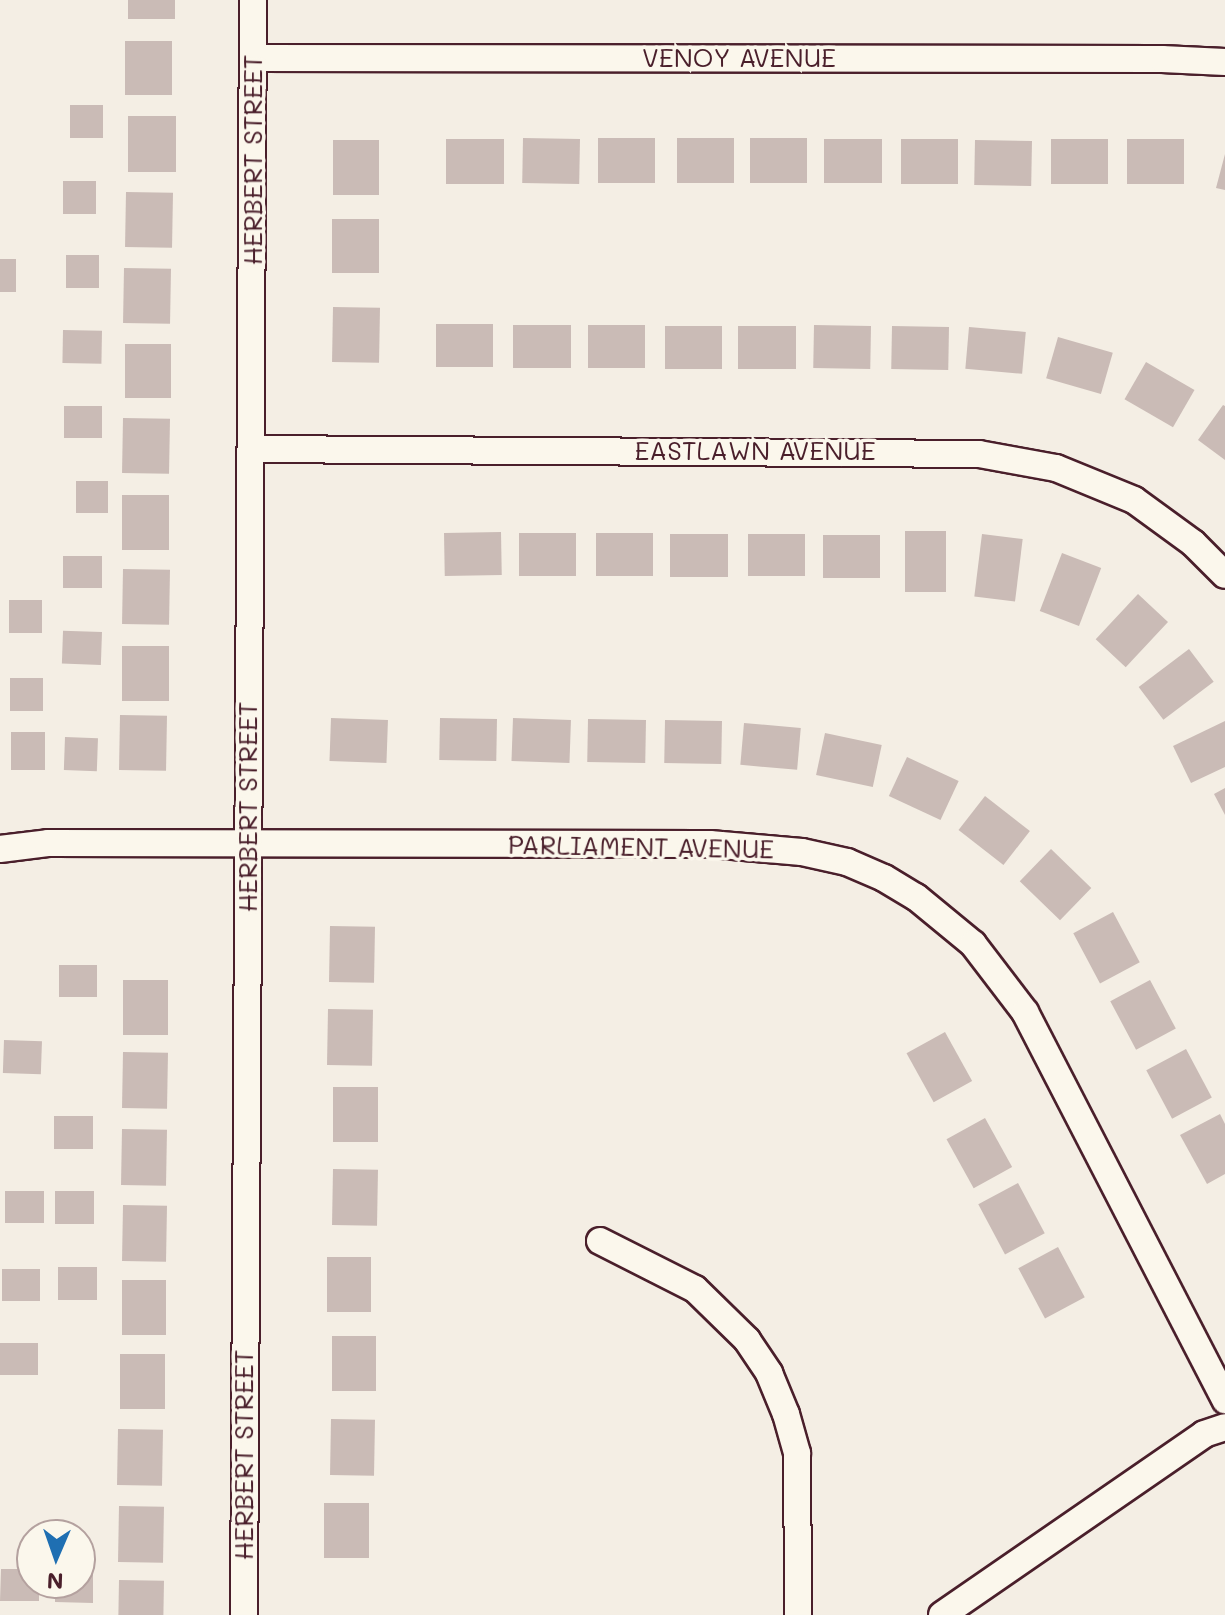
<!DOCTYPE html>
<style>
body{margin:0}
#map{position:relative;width:1225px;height:1615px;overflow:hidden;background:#f4eee4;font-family:Mali,sans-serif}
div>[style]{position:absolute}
.building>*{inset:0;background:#cabbb6;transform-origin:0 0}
.roads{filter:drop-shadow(2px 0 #4a1f2b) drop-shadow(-2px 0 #4a1f2b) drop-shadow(0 2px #4a1f2b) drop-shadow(0 -2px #4a1f2b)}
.minor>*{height:26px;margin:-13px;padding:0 13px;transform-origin:13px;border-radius:13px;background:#fbf7ec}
span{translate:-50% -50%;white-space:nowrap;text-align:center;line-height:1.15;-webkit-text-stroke:7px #fbf7ec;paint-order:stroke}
.street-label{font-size:26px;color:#4a1f2b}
.north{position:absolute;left:16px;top:1519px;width:80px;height:80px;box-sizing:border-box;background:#fbf7ec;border:2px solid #b4a19f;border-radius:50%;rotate:182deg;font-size:22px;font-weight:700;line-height:32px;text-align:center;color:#4a1f2b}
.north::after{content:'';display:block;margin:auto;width:28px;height:36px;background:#1f6fb2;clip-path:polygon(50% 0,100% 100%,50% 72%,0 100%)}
</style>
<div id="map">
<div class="building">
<i style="left:128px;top:0;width:47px;height:19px"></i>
<i style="left:125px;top:41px;width:47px;height:54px"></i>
<i style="left:70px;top:105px;width:33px;height:33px"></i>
<i style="left:128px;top:116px;width:48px;height:56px"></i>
<i style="left:523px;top:138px;width:57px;height:45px;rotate:1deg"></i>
<i style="left:598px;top:138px;width:57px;height:45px"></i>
<i style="left:677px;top:138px;width:57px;height:45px"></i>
<i style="left:750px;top:138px;width:57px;height:45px"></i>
<i style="left:446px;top:139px;width:58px;height:45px"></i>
<i style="left:824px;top:139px;width:58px;height:44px"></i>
<i style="left:901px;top:139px;width:57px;height:45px"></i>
<i style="left:1108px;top:139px;width:45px;height:57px;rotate:90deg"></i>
<i style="left:1127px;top:139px;width:57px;height:45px"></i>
<i style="left:333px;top:140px;width:46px;height:55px"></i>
<i style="left:975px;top:140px;width:57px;height:45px;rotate:1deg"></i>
<i style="clip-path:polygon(1225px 154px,1225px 190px,1216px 188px)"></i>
<i style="left:63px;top:181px;width:33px;height:33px"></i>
<i style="left:126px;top:192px;width:47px;height:55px;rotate:1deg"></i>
<i style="left:332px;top:219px;width:47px;height:54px"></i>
<i style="left:99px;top:255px;width:33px;height:33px;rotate:90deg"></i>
<i style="left:0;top:259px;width:16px;height:33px"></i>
<i style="left:124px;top:268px;width:47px;height:55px;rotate:1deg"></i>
<i style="left:333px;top:307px;width:47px;height:55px;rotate:1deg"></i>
<i style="left:493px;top:324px;width:43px;height:57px;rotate:90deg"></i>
<i style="left:513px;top:325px;width:58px;height:43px"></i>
<i style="left:588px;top:325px;width:57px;height:43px"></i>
<i style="left:814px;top:325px;width:57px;height:43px;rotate:1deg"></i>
<i style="left:665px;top:326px;width:57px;height:43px"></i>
<i style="left:738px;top:326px;width:58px;height:43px"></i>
<i style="left:892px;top:326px;width:57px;height:43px;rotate:1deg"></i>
<i style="left:969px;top:327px;width:57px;height:42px;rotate:5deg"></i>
<i style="left:63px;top:330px;width:39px;height:33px;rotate:1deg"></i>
<i style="left:1058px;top:337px;width:57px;height:43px;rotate:16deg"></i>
<i style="left:125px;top:344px;width:46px;height:54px"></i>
<i style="left:1146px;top:362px;width:56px;height:43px;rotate:30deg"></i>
<i style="clip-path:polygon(1223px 405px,1225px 406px,1225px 460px,1198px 440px)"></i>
<i style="left:64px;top:406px;width:38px;height:32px"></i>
<i style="left:123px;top:418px;width:47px;height:55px;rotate:1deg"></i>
<i style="left:76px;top:481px;width:32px;height:32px"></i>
<i style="left:122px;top:495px;width:47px;height:55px"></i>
<i style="left:905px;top:531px;width:41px;height:61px"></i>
<i style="left:501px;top:532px;width:43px;height:57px;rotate:89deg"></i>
<i style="left:519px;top:533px;width:57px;height:43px"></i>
<i style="left:596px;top:533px;width:57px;height:43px"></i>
<i style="left:670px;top:534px;width:58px;height:43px"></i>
<i style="left:748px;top:534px;width:57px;height:42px"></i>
<i style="left:982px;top:534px;width:41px;height:63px;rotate:7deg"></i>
<i style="left:823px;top:535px;width:57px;height:43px"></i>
<i style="left:1062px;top:553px;width:42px;height:62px;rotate:21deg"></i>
<i style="left:63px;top:556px;width:39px;height:32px"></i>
<i style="left:123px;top:569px;width:47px;height:55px;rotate:1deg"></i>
<i style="left:1138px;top:594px;width:41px;height:62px;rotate:43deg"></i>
<i style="left:9px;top:600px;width:33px;height:33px"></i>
<i style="left:102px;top:632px;width:33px;height:39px;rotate:92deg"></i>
<i style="left:122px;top:646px;width:47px;height:55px"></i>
<i style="left:1189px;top:649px;width:41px;height:63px;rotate:53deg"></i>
<i style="left:10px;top:678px;width:33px;height:33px"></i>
<i style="left:120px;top:715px;width:47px;height:55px;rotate:1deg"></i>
<i style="left:331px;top:718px;width:57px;height:43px;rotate:2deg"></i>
<i style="left:440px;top:718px;width:57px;height:42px;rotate:1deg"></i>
<i style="left:513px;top:718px;width:58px;height:43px;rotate:2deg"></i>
<i style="left:588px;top:719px;width:58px;height:43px;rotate:1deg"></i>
<i style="left:665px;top:720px;width:57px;height:43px;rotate:1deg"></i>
<i style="clip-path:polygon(1225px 721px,1225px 767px,1191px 783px,1173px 746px)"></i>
<i style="left:744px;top:723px;width:57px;height:42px;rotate:5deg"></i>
<i style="left:11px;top:732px;width:34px;height:38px"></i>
<i style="left:825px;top:733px;width:58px;height:43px;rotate:12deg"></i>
<i style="left:65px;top:737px;width:33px;height:33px;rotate:2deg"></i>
<i style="left:907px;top:757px;width:57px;height:43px;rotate:25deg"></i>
<i style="clip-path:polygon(1225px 788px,1225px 815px,1214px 794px)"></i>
<i style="left:985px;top:796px;width:57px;height:43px;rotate:38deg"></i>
<i style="left:1051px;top:849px;width:56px;height:45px;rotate:44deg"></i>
<i style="left:1113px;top:912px;width:57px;height:45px;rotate:62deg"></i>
<i style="left:330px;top:926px;width:45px;height:56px;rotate:1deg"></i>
<i style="left:59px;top:965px;width:38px;height:32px"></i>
<i style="left:123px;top:980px;width:45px;height:55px"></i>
<i style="left:1150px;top:980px;width:55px;height:45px;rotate:62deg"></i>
<i style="left:328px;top:1009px;width:45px;height:56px;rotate:1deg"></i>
<i style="left:945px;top:1032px;width:56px;height:44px;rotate:61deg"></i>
<i style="left:4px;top:1040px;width:38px;height:33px;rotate:2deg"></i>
<i style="left:1186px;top:1049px;width:55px;height:45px;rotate:62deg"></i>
<i style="left:123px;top:1052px;width:45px;height:56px;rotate:1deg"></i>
<i style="left:333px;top:1087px;width:45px;height:55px"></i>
<i style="clip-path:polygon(1220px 1114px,1225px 1124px,1225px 1174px,1207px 1184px,1180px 1135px)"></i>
<i style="left:54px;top:1116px;width:39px;height:33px"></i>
<i style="left:985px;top:1118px;width:56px;height:44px;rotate:61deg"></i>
<i style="left:122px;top:1129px;width:45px;height:56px;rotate:1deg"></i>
<i style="left:333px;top:1169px;width:45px;height:56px;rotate:1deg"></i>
<i style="left:1018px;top:1183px;width:57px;height:45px;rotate:62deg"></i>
<i style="left:5px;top:1191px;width:39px;height:32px"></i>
<i style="left:94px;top:1191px;width:33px;height:39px;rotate:90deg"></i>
<i style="left:123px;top:1205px;width:44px;height:56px;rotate:1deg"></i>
<i style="left:1058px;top:1247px;width:57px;height:45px;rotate:62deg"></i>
<i style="left:327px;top:1257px;width:44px;height:55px"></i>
<i style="left:58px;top:1267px;width:39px;height:33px"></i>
<i style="left:2px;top:1269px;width:38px;height:32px"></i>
<i style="left:122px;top:1280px;width:44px;height:55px"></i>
<i style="left:332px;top:1336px;width:44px;height:55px"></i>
<i style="left:0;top:1343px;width:38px;height:32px"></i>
<i style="left:120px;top:1354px;width:45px;height:55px"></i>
<i style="left:331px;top:1419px;width:44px;height:56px;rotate:1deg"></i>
<i style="left:118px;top:1429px;width:45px;height:56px;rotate:1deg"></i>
<i style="left:324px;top:1503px;width:45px;height:55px"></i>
<i style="left:119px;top:1506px;width:45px;height:56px;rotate:1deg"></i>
<i style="clip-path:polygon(1px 1569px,32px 1569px,32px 1583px,39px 1583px,39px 1601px,0 1601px)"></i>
<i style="clip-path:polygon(80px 1570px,93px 1570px,93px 1603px,55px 1602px,55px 1583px,80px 1583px)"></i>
<i style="left:119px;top:1580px;width:45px;height:35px;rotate:1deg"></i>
</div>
<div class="roads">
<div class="minor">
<i style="left:253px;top:58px;width:909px;rotate:0.06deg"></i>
<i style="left:1162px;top:59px;width:63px;rotate:2.7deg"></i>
<i style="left:251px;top:449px;width:728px;rotate:0.39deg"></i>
<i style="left:979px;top:454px;width:78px;rotate:10.3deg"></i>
<i style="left:1056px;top:468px;width:84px;rotate:22.3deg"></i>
<i style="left:1134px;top:500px;width:73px;rotate:36.1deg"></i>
<i style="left:1193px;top:543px;width:45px;rotate:45deg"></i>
<i style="left:0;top:849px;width:48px;rotate:-7.1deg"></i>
<i style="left:48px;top:843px;width:662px;rotate:0.09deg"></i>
<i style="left:710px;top:844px;width:92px;rotate:5deg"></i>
<i style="left:802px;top:852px;width:46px;rotate:12.5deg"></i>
<i style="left:847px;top:862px;width:40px;rotate:23.4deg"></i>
<i style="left:884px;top:878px;width:37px;rotate:31deg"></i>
<i style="left:916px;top:897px;width:74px;rotate:39.5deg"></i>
<i style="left:973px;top:944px;width:86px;rotate:52.6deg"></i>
<i style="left:1025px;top:1012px;width:437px;rotate:62.7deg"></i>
<i style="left:600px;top:1241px;width:106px;rotate:26.8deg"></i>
<i style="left:695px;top:1289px;width:73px;rotate:44.4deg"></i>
<i style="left:747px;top:1340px;width:40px;rotate:56deg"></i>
<i style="left:769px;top:1373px;width:44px;rotate:67.5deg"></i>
<i style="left:786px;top:1414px;width:41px;rotate:74.2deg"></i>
<i style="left:797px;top:1453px;width:162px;rotate:89.6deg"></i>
<i style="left:244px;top:1615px;width:1615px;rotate:-89.68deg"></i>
<i style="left:942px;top:1615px;width:318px;rotate:-34.6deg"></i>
<i style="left:1204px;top:1434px;width:22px;rotate:-18deg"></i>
</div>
</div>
<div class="street-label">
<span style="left:739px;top:58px">VENOY AVENUE</span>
<span style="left:253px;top:160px;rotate:-90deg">HERBERT STREET</span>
<span style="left:755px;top:451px">EASTLAWN AVENUE</span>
<span style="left:248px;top:807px;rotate:-90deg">HERBERT STREET</span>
<span style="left:641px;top:847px;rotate:1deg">PARLIAMENT AVENUE</span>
<span style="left:244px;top:1455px;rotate:-90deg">HERBERT STREET</span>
</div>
<div class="north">N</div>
</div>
